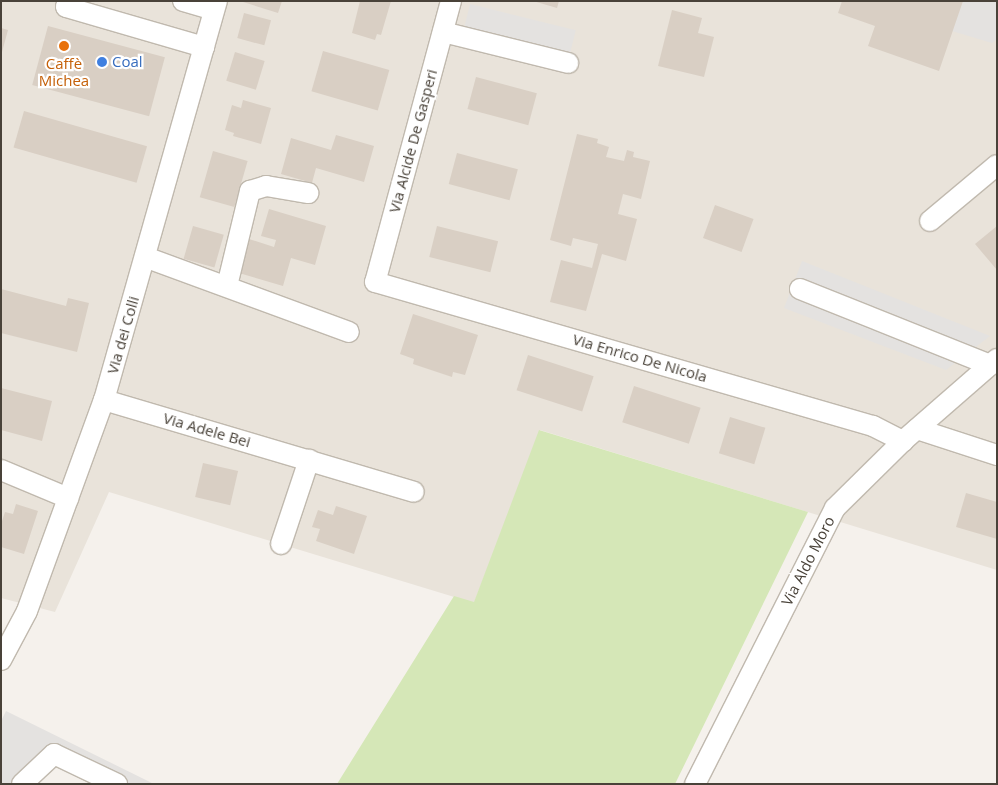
<!DOCTYPE html>
<meta charset="utf-8">
<style>
body{margin:0}
#map{position:relative;width:998px;height:785px;overflow:hidden;background:#f5f1ec;font-family:"Open Sans",sans-serif}
div>[style]{position:absolute}
.residential>*{inset:0;background:#e9e3da}
.green>*{inset:0;background:#d5e7b7}
.parking>*{inset:0;background:#e4e2e0;transform-origin:0 0}
.building>*{inset:0;background:#d9cfc4;transform-origin:0 0}
.roads{filter:drop-shadow(1px 0 #c0b9ae) drop-shadow(-1px 0 #c0b9ae) drop-shadow(0 1px #c0b9ae) drop-shadow(0 -1px #c0b9ae)}
.minor>*{height:20px;margin:-10px;padding:0 10px;transform-origin:10px;border-radius:10px;background:#fff}
.dots>*{width:14px;height:14px;translate:-50% -50%;box-sizing:border-box;border:2px solid #fff;border-radius:50%}
span{translate:-50% -50%;white-space:nowrap;text-align:center;line-height:1.15;-webkit-text-stroke:4.5px #fff;paint-order:stroke}
.shop-label{font-size:15px;color:#366cbe}
.left{translate:0 -50%;text-align:left}
.food-label{font-size:15px;color:#c56008}
.street-label{font-size:15px;color:#494239}
.frame{position:absolute;inset:0;border:2px solid #494239;pointer-events:none}
</style>
<div id="map">
<div class="residential">
<i style="clip-path:polygon(1px 1px,997px 1px,997px 570px,540px 430px,474px 603px,109px 492px,55px 612px,1px 598px)"></i>
</div>
<div class="green">
<i style="clip-path:polygon(539px 430px,808px 512px,675px 784px,337px 784px,454px 596px,474px 602px)"></i>
</div>
<div class="parking">
<i style="clip-path:polygon(963px 1px,997px 1px,997px 39px,992px 43px,952px 31px)"></i>
<i style="left:470px;top:4px;width:109px;height:34px;rotate:14deg"></i>
<i style="clip-path:polygon(802px 261px,990px 336px,946px 370px,784px 308px)"></i>
<i style="clip-path:polygon(6px 711px,154px 784px,101px 784px,60px 763px,37px 784px,1px 784px,1px 721px)"></i>
</div>
<div class="building">
<i style="clip-path:polygon(240px 1px,282px 1px,278px 13px)"></i>
<i style="clip-path:polygon(360px 1px,391px 1px,381px 35px,377px 34px,375px 40px,352px 33px)"></i>
<i style="clip-path:polygon(533px 1px,559px 1px,557px 8px)"></i>
<i style="clip-path:polygon(842px 1px,963px 1px,939px 71px,868px 46px,875px 26px,838px 13px)"></i>
<i style="clip-path:polygon(672px 10px,702px 18px,698px 33px,714px 37px,704px 77px,658px 66px)"></i>
<i style="left:244px;top:13px;width:28px;height:26px;rotate:15deg"></i>
<i style="left:48px;top:26px;width:121px;height:61px;rotate:15deg"></i>
<i style="clip-path:polygon(1px 28px,8px 30px,2px 52px,1px 52px)"></i>
<i style="left:323px;top:51px;width:69px;height:42px;rotate:16deg"></i>
<i style="left:235px;top:52px;width:31px;height:30px;rotate:17deg"></i>
<i style="left:476px;top:77px;width:63px;height:33px;rotate:15deg"></i>
<i style="clip-path:polygon(243px 100px,271px 108px,261px 144px,233px 136px,234px 133px,225px 130px,232px 105px,241px 108px)"></i>
<i style="left:24px;top:111px;width:128px;height:38px;rotate:16deg"></i>
<i style="clip-path:polygon(577px 134px,598px 139px,597px 143px,609px 147px,606px 157px,624px 161px,627px 150px,634px 152px,633px 157px,650px 161px,641px 199px,623px 194px,618px 214px,637px 219px,626px 261px,602px 254px,586px 311px,550px 302px,561px 260px,592px 268px,598px 244px,573px 238px,571px 246px,550px 240px)"></i>
<i style="clip-path:polygon(336px 135px,374px 146px,364px 182px,316px 168px,312px 183px,281px 174px,291px 138px,331px 150px)"></i>
<i style="left:213px;top:151px;width:36px;height:48px;rotate:16deg"></i>
<i style="left:457px;top:153px;width:63px;height:32px;rotate:15deg"></i>
<i style="left:715px;top:205px;width:41px;height:35px;rotate:20deg"></i>
<i style="clip-path:polygon(269px 209px,326px 226px,315px 265px,291px 258px,283px 286px,239px 273px,249px 239px,274px 247px,276px 240px,261px 236px)"></i>
<i style="left:193px;top:226px;width:32px;height:34px;rotate:16deg"></i>
<i style="left:437px;top:226px;width:63px;height:32px;rotate:14deg"></i>
<i style="clip-path:polygon(997px 226px,997px 270px,975px 244px)"></i>
<i style="clip-path:polygon(1px 289px,66px 306px,68px 298px,89px 303px,77px 352px,1px 333px)"></i>
<i style="clip-path:polygon(413px 314px,478px 335px,465px 375px,453px 372px,452px 377px,413px 364px,414px 359px,400px 354px)"></i>
<i style="left:528px;top:355px;width:69px;height:37px;rotate:18deg"></i>
<i style="left:634px;top:386px;width:70px;height:38px;rotate:18deg"></i>
<i style="clip-path:polygon(1px 388px,52px 401px,42px 441px,1px 430px)"></i>
<i style="left:730px;top:417px;width:37px;height:38px;rotate:17deg"></i>
<i style="left:203px;top:463px;width:36px;height:35px;rotate:13deg"></i>
<i style="clip-path:polygon(966px 493px,997px 502px,997px 539px,956px 527px)"></i>
<i style="clip-path:polygon(16px 504px,38px 511px,24px 554px,1px 547px,1px 524px,5px 512px,13px 514px)"></i>
<i style="clip-path:polygon(336px 506px,367px 516px,354px 554px,316px 541px,320px 529px,312px 527px,318px 510px,333px 515px)"></i>
</div>
<div class="roads">
<div class="minor">
<i style="left:68px;top:1px;width:6px;rotate:108deg"></i>
<i style="left:66px;top:7px;width:144px;rotate:16.2deg"></i>
<i style="left:183px;top:1px;width:32px;rotate:16deg"></i>
<i style="left:451px;top:1px;width:291px;rotate:105.1deg"></i>
<i style="left:375px;top:282px;width:518px;rotate:16.13deg"></i>
<i style="left:873px;top:426px;width:34px;rotate:27deg"></i>
<i style="left:443px;top:32px;width:129px;rotate:13.9deg"></i>
<i style="left:930px;top:221px;width:87px;rotate:-39.9deg"></i>
<i style="left:145px;top:257px;width:217px;rotate:20.2deg"></i>
<i style="left:227px;top:286px;width:98px;rotate:-76.4deg"></i>
<i style="left:250px;top:191px;width:17px;rotate:-17deg"></i>
<i style="left:266px;top:186px;width:43px;rotate:9.5deg"></i>
<i style="left:800px;top:289px;width:205px;rotate:21.8deg"></i>
<i style="left:104px;top:400px;width:323px;rotate:16.5deg"></i>
<i style="left:917px;top:429px;width:84px;rotate:18deg"></i>
<i style="left:1px;top:470px;width:73px;rotate:22.7deg"></i>
<i style="left:281px;top:544px;width:89px;rotate:-71.6deg"></i>
<i style="left:1px;top:660px;width:55px;rotate:-62deg"></i>
<i style="left:27px;top:611px;width:225px;rotate:-70deg"></i>
<i style="left:104px;top:400px;width:415px;rotate:-74.2deg"></i>
<i style="left:22px;top:784px;width:44px;rotate:-43.2deg"></i>
<i style="left:54px;top:754px;width:70px;rotate:25.5deg"></i>
<i style="left:695px;top:784px;width:309px;rotate:-63.1deg"></i>
<i style="left:835px;top:508px;width:95px;rotate:-44.6deg"></i>
<i style="left:903px;top:441px;width:125px;rotate:-41.1deg"></i>
</div>
</div>
<div class="dots">
<i style="left:64px;top:46px;background:#e8710a"></i>
<i style="left:102px;top:62px;background:#3f7fe0"></i>
</div>
<div class="shop-label">
<span class="left" style="left:112px;top:62px">Coal</span>
</div>
<div class="food-label">
<span style="left:64px;top:72px">Caffè<br>Michea</span>
</div>
<div class="street-label">
<span style="left:413px;top:141px;rotate:-75deg">Via Alcide De Gasperi</span>
<span style="left:123px;top:335px;rotate:-74deg">Via dei Colli</span>
<span style="left:640px;top:358px;rotate:16deg">Via Enrico De Nicola</span>
<span style="left:207px;top:430px;rotate:16deg">Via Adele Bei</span>
<span style="left:808px;top:561px;rotate:-63deg">Via Aldo Moro</span>
</div>
<div class="frame"></div>
</div>
